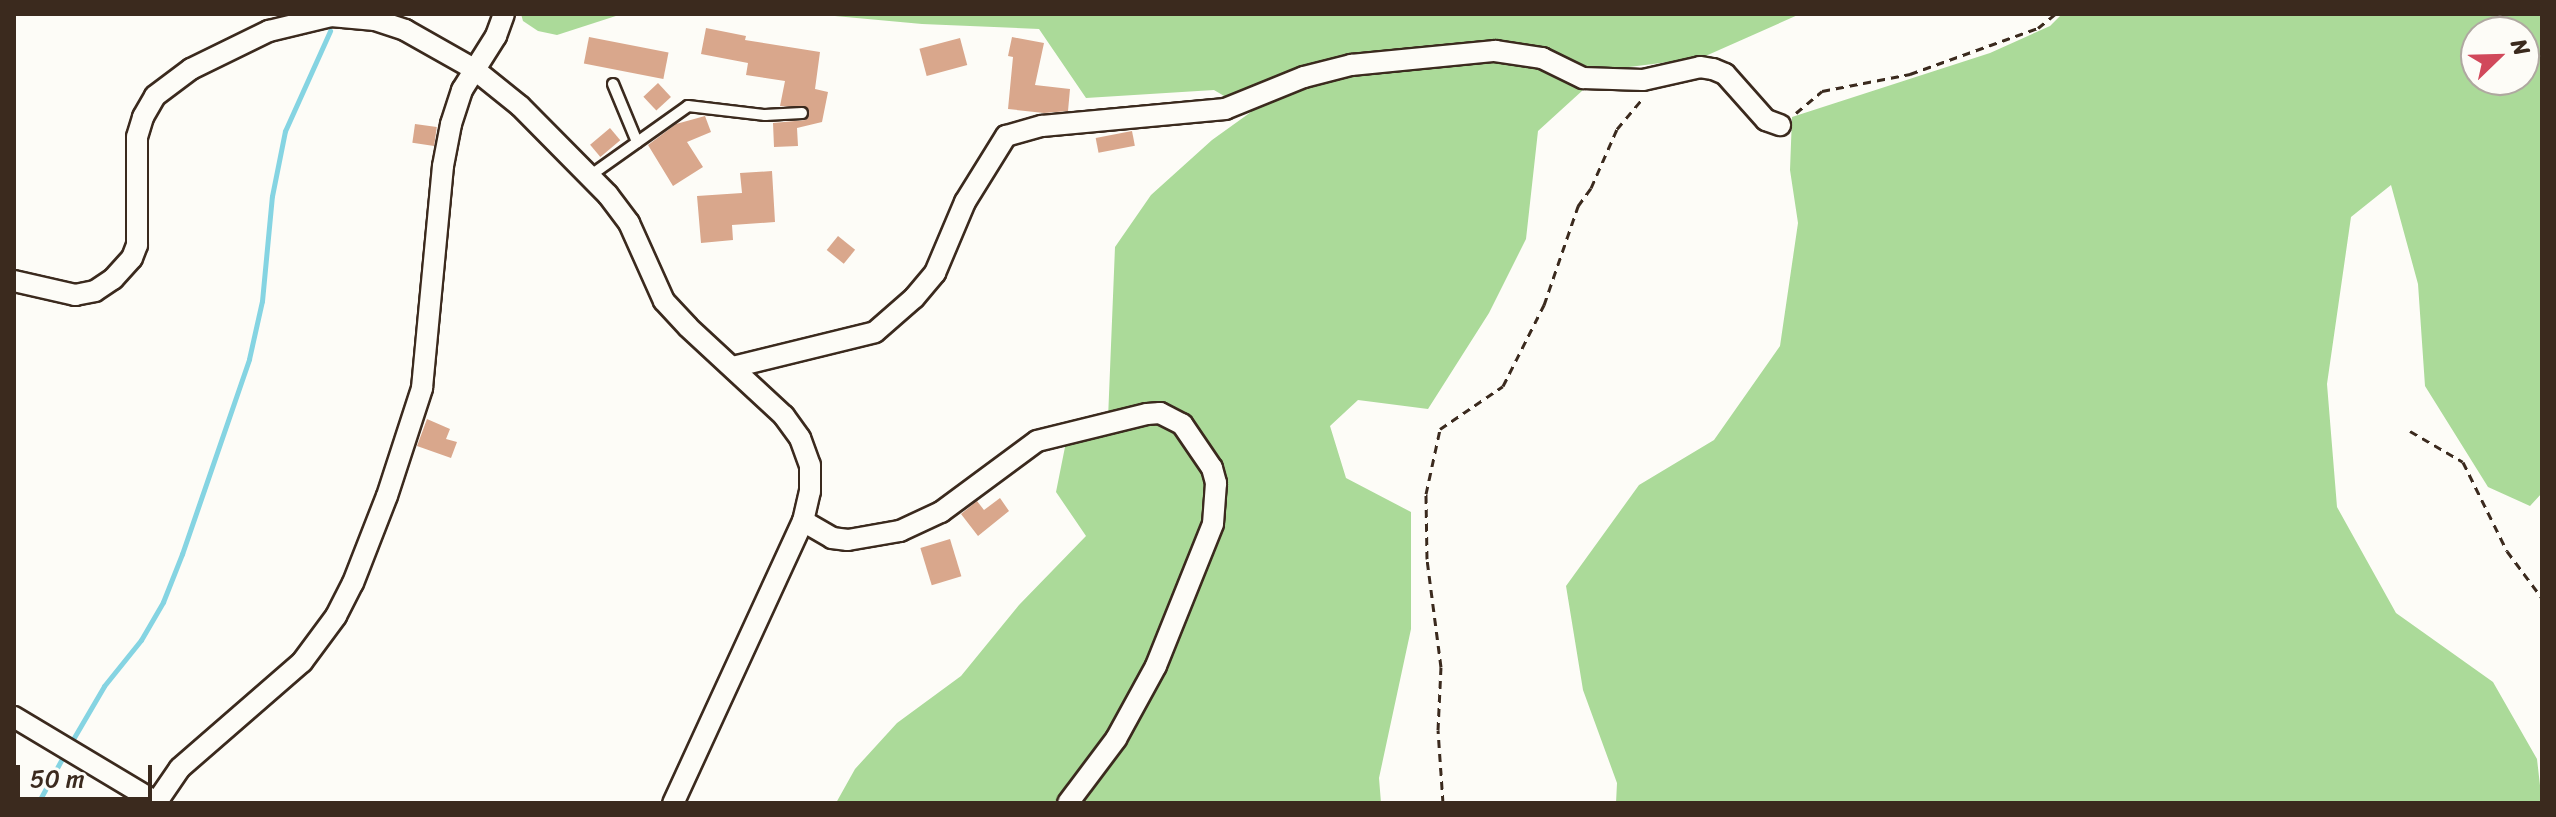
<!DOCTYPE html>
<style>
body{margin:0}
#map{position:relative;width:2556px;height:817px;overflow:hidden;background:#fdfcf7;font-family:Sriracha,sans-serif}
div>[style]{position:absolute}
.green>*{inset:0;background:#abda99}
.stream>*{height:5px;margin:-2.5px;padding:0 2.5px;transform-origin:2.5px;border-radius:2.5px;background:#85d4e2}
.building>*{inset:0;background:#d9a78c;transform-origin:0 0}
.path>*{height:3px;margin-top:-1.5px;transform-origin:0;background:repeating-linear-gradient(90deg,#3b2a1e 0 8px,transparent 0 14px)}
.roads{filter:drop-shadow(2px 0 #3b2a1e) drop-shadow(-2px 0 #3b2a1e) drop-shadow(0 2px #3b2a1e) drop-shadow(0 -2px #3b2a1e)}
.lane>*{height:10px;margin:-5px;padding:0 5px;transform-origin:5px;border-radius:5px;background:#fdfcf7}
.street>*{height:20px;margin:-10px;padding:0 10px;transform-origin:10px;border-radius:10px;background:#fdfcf7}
span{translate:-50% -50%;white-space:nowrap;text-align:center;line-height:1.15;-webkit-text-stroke:6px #fdfcf7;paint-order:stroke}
.frame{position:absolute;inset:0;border:16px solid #3b2a1e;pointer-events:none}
.north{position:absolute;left:2460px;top:16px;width:80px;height:80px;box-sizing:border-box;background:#fdfcf7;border:2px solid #afa8a0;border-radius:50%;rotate:67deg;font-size:22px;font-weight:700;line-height:32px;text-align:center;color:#3b2a1e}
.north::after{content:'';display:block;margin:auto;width:28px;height:36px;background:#d1495b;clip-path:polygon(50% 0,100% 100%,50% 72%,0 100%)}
.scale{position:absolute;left:16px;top:765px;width:136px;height:36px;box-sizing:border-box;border:4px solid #3b2a1e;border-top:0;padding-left:10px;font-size:24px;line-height:28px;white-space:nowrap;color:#3b2a1e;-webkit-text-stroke:6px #fdfcf7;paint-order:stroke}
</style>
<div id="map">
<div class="green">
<i style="clip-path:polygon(521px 14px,622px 14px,557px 35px,538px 31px,523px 21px)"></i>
<i style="clip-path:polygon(813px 14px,1800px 14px,1701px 58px,1605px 70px,1538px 131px,1526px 239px,1489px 313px,1428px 409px,1358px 400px,1330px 426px,1346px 478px,1411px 512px,1411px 629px,1379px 778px,1381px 803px,836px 803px,855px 769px,897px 723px,961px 676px,1019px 605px,1086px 536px,1056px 492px,1066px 442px,1108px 419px,1115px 247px,1151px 195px,1212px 140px,1251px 112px,1214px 90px,1086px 98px,1039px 29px,922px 24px)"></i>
<i style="clip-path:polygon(evenodd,2062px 14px,2542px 14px,2542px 493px,2530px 506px,2488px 487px,2425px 386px,2418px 284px,2391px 185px,2351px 217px,2327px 384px,2337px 507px,2396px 613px,2493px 682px,2537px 759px,2542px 803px,1616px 803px,1617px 783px,1583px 690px,1566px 586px,1639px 485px,1714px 440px,1780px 346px,1798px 223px,1790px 170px,1792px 117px,1990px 53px,2050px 26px,2062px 14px,2476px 32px,2524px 32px,2524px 80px,2476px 80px,2476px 32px)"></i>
</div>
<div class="stream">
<i style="left:69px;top:746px;width:69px;rotate:-59.7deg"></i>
<i style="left:104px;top:686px;width:59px;rotate:-51.2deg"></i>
<i style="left:141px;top:640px;width:44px;rotate:-59.9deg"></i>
<i style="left:163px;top:602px;width:52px;rotate:-68.4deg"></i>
<i style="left:182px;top:554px;width:206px;rotate:-71deg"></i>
<i style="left:249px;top:359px;width:59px;rotate:-77.4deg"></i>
<i style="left:262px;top:301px;width:105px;rotate:-84.6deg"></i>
<i style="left:272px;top:196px;width:66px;rotate:-78.7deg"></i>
<i style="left:285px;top:131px;width:110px;rotate:-65.8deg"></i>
<i style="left:38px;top:803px;width:55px;rotate:-61.6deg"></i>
</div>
<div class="building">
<i style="clip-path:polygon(706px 28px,746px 36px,745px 40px,820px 52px,815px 89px,828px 92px,822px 122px,797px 128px,798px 146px,774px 147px,773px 123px,806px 120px,808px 108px,780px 106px,785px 81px,746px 75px,748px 63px,701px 54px)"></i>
<i style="left:589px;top:37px;width:81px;height:27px;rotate:11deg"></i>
<i style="clip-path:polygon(1012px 37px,1044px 43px,1035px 85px,1070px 89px,1068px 111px,1044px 113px,1008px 109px,1013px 57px,1008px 56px)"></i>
<i style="left:960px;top:38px;width:28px;height:42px;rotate:75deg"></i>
<i style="left:658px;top:83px;width:19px;height:20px;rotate:47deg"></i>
<i style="clip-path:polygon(705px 116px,711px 132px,687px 142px,703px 167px,673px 186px,648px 145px,676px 124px)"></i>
<i style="left:415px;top:124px;width:22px;height:19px;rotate:8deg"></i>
<i style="left:610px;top:128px;width:16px;height:26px;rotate:50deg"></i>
<i style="left:1132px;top:131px;width:15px;height:37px;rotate:79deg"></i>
<i style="clip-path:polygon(772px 171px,775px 222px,732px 225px,733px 240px,701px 243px,697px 196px,742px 193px,740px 173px)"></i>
<i style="left:838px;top:236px;width:22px;height:18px;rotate:39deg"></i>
<i style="clip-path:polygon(427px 419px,450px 429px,446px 439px,457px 442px,451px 458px,417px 446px)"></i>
<i style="clip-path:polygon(1000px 498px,1009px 511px,978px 536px,961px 514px,977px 501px,984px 510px)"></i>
<i style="left:950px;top:539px;width:39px;height:31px;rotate:73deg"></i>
</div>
<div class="path">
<i style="left:1796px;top:113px;width:34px;rotate:-40deg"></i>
<i style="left:1822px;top:91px;width:90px;rotate:-10.9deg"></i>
<i style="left:1910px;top:74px;width:136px;rotate:-19.8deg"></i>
<i style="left:2038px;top:28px;width:22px;rotate:-39deg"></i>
<i style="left:2410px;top:431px;width:61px;rotate:30.3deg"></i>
<i style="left:2463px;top:462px;width:99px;rotate:63.7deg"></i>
<i style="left:2507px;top:551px;width:59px;rotate:53.3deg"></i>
<i style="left:1443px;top:803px;width:73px;rotate:-93.9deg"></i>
<i style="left:1438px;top:730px;width:63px;rotate:-87.3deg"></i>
<i style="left:1441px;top:667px;width:109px;rotate:-97.4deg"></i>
<i style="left:1427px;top:559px;width:65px;rotate:-90.9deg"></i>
<i style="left:1426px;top:494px;width:66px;rotate:-77.8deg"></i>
<i style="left:1440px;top:429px;width:76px;rotate:-34.3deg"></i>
<i style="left:1503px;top:386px;width:91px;rotate:-63.2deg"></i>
<i style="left:1544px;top:305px;width:105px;rotate:-71deg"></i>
<i style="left:1578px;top:206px;width:22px;rotate:-54deg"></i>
<i style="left:1591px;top:188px;width:64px;rotate:-66.2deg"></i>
<i style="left:1617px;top:129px;width:39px;rotate:-50deg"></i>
</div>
<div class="roads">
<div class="lane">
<i style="left:613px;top:84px;width:63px;rotate:67.5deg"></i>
<i style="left:591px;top:175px;width:119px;rotate:-35.4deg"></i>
<i style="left:688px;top:106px;width:78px;rotate:6.7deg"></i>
<i style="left:765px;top:115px;width:37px;rotate:-3deg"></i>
</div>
<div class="street">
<i style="left:14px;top:281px;width:63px;rotate:12.9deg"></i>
<i style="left:75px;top:295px;width:20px;rotate:-11deg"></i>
<i style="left:95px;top:291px;width:22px;rotate:-34deg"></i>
<i style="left:113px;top:279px;width:28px;rotate:-48deg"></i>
<i style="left:132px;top:258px;width:14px;rotate:-69deg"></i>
<i style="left:137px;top:245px;width:108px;rotate:-90deg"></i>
<i style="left:137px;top:137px;width:21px;rotate:-73deg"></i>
<i style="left:143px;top:117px;width:24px;rotate:-60deg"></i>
<i style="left:155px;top:96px;width:45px;rotate:-36.9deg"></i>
<i style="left:191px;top:69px;width:87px;rotate:-26deg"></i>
<i style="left:269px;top:31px;width:64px;rotate:-13.6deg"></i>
<i style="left:331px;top:16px;width:44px;rotate:5.2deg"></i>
<i style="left:375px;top:20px;width:32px;rotate:18deg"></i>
<i style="left:405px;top:30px;width:79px;rotate:29.5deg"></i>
<i style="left:474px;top:69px;width:59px;rotate:38.8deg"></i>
<i style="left:520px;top:106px;width:125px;rotate:45.3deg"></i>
<i style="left:608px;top:195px;width:35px;rotate:53deg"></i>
<i style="left:629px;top:223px;width:85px;rotate:65.8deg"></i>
<i style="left:664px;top:301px;width:35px;rotate:47deg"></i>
<i style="left:688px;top:327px;width:131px;rotate:42.8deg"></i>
<i style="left:784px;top:416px;width:27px;rotate:54deg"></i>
<i style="left:800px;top:438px;width:29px;rotate:70deg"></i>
<i style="left:810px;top:465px;width:26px;rotate:90deg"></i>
<i style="left:810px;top:491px;width:31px;rotate:103deg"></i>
<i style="left:803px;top:521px;width:311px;rotate:114.7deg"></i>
<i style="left:733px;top:367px;width:146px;rotate:-13.8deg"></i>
<i style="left:875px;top:332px;width:52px;rotate:-41.1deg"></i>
<i style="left:914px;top:298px;width:33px;rotate:-50deg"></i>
<i style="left:935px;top:273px;width:77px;rotate:-67.1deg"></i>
<i style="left:965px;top:202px;width:78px;rotate:-58.2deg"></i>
<i style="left:1006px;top:136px;width:37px;rotate:-16deg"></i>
<i style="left:1042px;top:126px;width:184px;rotate:-5.3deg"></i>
<i style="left:1225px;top:109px;width:85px;rotate:-22.1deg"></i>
<i style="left:1304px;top:77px;width:49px;rotate:-14.3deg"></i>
<i style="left:1351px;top:65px;width:145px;rotate:-5.6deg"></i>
<i style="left:1495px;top:51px;width:48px;rotate:8.5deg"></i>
<i style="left:1542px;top:58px;width:46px;rotate:26deg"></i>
<i style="left:1583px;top:78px;width:60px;rotate:1.9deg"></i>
<i style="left:1643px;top:80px;width:58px;rotate:-12.8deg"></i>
<i style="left:1700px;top:67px;width:13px;rotate:9deg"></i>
<i style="left:1713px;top:69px;width:13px;rotate:23deg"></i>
<i style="left:1725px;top:74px;width:62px;rotate:48.3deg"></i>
<i style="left:1766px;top:120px;width:15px;rotate:20deg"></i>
<i style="left:803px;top:521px;width:34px;rotate:30deg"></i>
<i style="left:832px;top:538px;width:16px;rotate:7deg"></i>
<i style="left:848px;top:540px;width:53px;rotate:-9.8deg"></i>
<i style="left:900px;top:531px;width:45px;rotate:-24.9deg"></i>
<i style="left:941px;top:512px;width:119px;rotate:-36.5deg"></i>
<i style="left:1037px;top:441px;width:113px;rotate:-13.8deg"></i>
<i style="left:1147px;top:414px;width:13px;rotate:-4deg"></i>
<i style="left:1160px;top:413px;width:25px;rotate:27deg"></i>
<i style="left:1182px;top:424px;width:53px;rotate:55.7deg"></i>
<i style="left:1212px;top:468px;width:16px;rotate:75deg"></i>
<i style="left:1216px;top:483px;width:41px;rotate:94.2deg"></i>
<i style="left:1213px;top:524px;width:153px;rotate:111.9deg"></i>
<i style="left:1156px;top:666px;width:83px;rotate:118.7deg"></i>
<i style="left:1116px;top:739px;width:80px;rotate:126.9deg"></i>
<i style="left:14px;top:717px;width:165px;rotate:30.9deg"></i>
<i style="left:156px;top:803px;width:42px;rotate:-55.6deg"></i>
<i style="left:180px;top:768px;width:162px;rotate:-41deg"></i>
<i style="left:302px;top:662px;width:57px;rotate:-53.5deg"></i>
<i style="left:336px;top:616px;width:37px;rotate:-63deg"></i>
<i style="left:353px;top:583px;width:93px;rotate:-68.7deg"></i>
<i style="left:387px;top:496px;width:114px;rotate:-72deg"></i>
<i style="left:422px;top:388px;width:223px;rotate:-84.6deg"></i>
<i style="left:443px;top:166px;width:43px;rotate:-79.2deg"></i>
<i style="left:451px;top:124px;width:36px;rotate:-72deg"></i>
<i style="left:462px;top:90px;width:64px;rotate:-57.8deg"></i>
<i style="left:496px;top:36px;width:23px;rotate:-70deg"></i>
</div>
</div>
<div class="frame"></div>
<div class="north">N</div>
<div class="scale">50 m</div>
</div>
